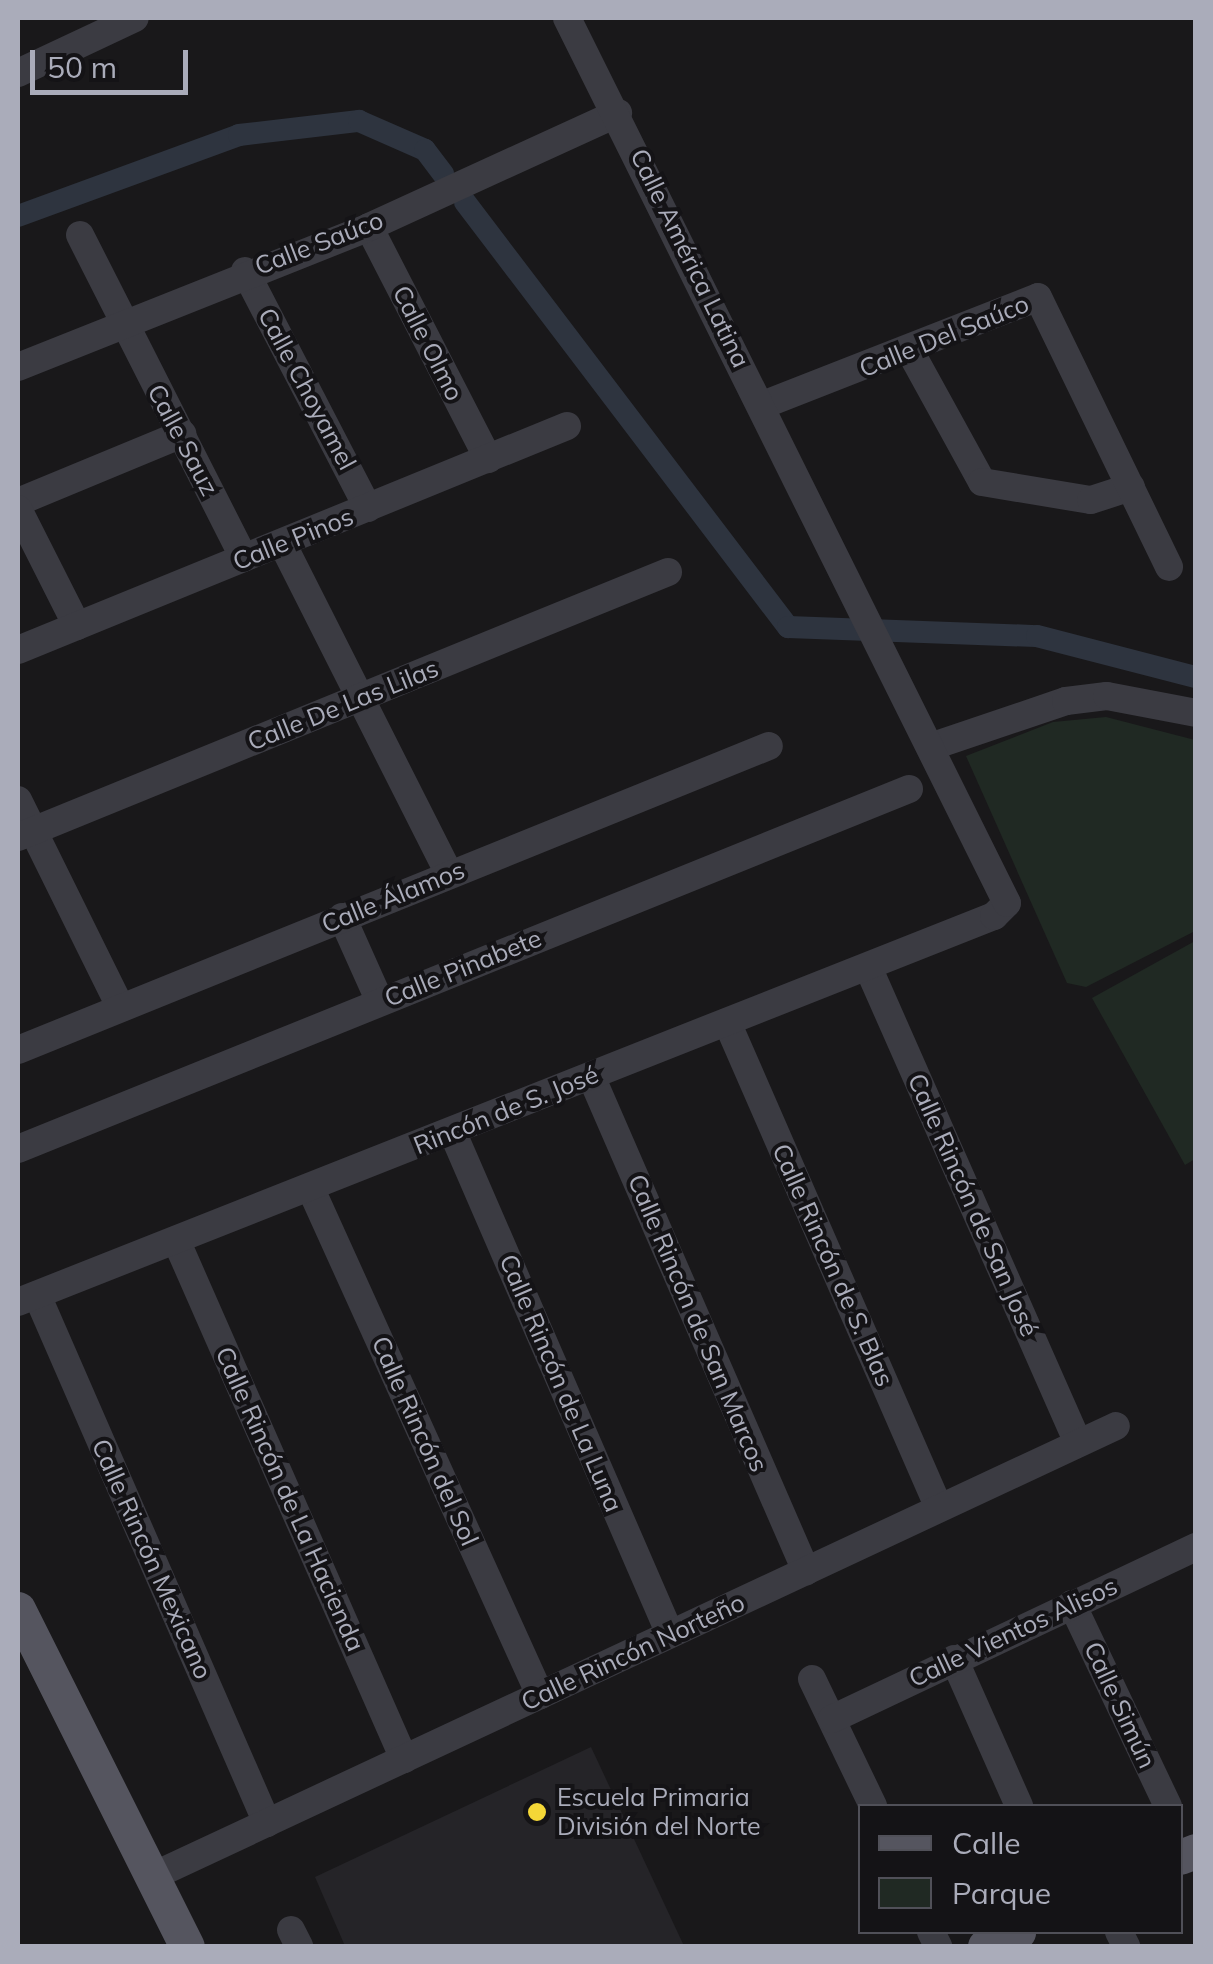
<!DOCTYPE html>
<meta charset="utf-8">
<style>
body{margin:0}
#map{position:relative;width:1213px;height:1964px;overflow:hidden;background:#19181a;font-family:Mulish,sans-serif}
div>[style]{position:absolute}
.built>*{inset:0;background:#252428}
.green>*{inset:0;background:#202923}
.canal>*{height:22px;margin:-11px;padding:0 11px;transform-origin:11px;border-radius:11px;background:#2e343f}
.minor>*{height:28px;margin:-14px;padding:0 14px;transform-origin:14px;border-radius:14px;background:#3b3b42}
.major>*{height:35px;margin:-17.5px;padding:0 17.5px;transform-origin:17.5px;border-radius:17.5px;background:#55555f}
.dots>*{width:28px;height:28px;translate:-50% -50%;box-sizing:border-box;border:5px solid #141316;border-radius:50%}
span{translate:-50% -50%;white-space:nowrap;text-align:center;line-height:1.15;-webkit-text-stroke:8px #141316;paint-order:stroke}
.street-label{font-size:25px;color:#aaacba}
.poi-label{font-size:25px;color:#aaacba}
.left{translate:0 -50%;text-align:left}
.frame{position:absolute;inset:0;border:20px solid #aaacba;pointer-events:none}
.legend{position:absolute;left:858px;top:1804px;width:325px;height:130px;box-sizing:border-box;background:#141316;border:2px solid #505058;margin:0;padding:12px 18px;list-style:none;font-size:30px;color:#aaacba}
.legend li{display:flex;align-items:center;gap:20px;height:50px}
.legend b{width:50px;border:2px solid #505058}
.scale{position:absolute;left:30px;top:50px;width:158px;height:45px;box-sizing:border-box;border:5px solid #aaacba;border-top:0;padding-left:12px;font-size:30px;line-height:35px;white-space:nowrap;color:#aaacba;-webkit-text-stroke:8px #141316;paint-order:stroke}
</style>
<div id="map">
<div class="built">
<i style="clip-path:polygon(591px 1747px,684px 1946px,345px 1946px,315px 1877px)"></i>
</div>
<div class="green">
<i style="clip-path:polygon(1106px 717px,1195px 740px,1195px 931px,1086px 987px,1067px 983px,966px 756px,1053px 722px)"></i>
<i style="clip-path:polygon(1195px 941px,1195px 1159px,1185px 1165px,1092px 998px)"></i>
</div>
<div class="canal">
<i style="left:465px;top:202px;width:534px;rotate:52.77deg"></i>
<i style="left:788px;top:627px;width:249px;rotate:2.1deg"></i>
<i style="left:1037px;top:636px;width:164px;rotate:14.5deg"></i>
<i style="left:18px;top:216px;width:235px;rotate:-20.1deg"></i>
<i style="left:239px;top:135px;width:121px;rotate:-6.7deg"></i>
<i style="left:359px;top:121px;width:72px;rotate:23.7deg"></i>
<i style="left:425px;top:150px;width:30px;rotate:53deg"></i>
</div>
<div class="minor">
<i style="left:18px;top:73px;width:129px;rotate:-25.2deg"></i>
<i style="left:369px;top:227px;width:261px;rotate:62.8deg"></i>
<i style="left:80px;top:235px;width:362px;rotate:63.1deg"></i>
<i style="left:245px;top:271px;width:267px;rotate:62.6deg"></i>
<i style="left:910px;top:351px;width:149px;rotate:61.2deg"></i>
<i style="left:982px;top:482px;width:110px;rotate:9.4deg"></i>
<i style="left:1091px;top:500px;width:42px;rotate:-18deg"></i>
<i style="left:18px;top:367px;width:378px;rotate:-21.7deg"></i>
<i style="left:369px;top:227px;width:274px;rotate:-24.6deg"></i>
<i style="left:763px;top:405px;width:295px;rotate:-21.4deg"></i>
<i style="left:1038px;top:297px;width:300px;rotate:64.1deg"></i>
<i style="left:18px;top:502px;width:178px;rotate:-22.5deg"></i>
<i style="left:18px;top:509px;width:131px;rotate:63.2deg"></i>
<i style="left:282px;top:543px;width:371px;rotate:63.2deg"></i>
<i style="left:18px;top:650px;width:593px;rotate:-22.2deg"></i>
<i style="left:933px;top:746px;width:140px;rotate:-18.7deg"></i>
<i style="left:1066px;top:701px;width:41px;rotate:-7deg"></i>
<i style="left:1107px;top:696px;width:91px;rotate:10.8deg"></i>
<i style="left:18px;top:800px;width:232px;rotate:63.7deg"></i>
<i style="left:18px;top:837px;width:702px;rotate:-22.18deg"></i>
<i style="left:342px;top:917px;width:93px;rotate:65.9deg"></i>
<i style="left:868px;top:967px;width:520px;rotate:66.19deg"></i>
<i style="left:727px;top:1022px;width:530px;rotate:66.43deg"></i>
<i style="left:18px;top:1050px;width:810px;rotate:-22.04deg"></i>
<i style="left:591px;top:1076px;width:540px;rotate:66.52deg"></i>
<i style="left:452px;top:1131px;width:548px;rotate:66.57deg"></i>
<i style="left:18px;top:1149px;width:961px;rotate:-22deg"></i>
<i style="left:310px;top:1187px;width:558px;rotate:65.64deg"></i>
<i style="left:176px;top:1240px;width:567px;rotate:66.28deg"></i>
<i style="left:37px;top:1295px;width:576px;rotate:66.46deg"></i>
<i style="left:18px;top:1302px;width:1050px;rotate:-21.58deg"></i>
<i style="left:994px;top:916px;width:18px;rotate:-45deg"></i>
<i style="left:1007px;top:903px;width:988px;rotate:-116.44deg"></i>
<i style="left:1072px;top:1604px;width:224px;rotate:64.6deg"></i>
<i style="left:954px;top:1659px;width:161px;rotate:66.1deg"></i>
<i style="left:812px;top:1679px;width:141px;rotate:64.3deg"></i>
<i style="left:832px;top:1719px;width:403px;rotate:-25.3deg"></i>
<i style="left:151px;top:1877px;width:1065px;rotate:-25.05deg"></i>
<i style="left:291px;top:1930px;width:18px;rotate:63deg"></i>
<i style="left:931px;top:1932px;width:16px;rotate:63deg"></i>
<i style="left:1119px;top:1932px;width:16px;rotate:63deg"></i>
</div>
<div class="major">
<i style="left:18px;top:1609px;width:377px;rotate:63.4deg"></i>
<i style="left:1180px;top:1857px;width:17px;rotate:-21deg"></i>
<i style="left:985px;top:1946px;width:36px;rotate:-23deg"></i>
</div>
<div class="dots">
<i style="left:537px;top:1812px;background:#f4d737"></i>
</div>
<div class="street-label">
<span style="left:319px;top:243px;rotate:-21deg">Calle Saúco</span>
<span style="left:690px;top:258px;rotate:64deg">Calle América Latina</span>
<span style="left:944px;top:336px;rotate:-22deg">Calle Del Saúco</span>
<span style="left:428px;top:343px;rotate:63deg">Calle Olmo</span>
<span style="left:307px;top:389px;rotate:62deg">Calle Choyamel</span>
<span style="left:183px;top:440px;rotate:62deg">Calle Sauz</span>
<span style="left:293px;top:539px;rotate:-22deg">Calle Pinos</span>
<span style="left:343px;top:705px;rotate:-22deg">Calle De Las Lilas</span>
<span style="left:393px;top:897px;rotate:-22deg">Calle Álamos</span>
<span style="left:463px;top:968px;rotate:-22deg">Calle Pinabete</span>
<span style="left:506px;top:1110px;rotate:-22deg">Rincón de S. José</span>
<span style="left:973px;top:1205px;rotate:66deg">Calle Rincón de San José</span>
<span style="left:833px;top:1265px;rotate:66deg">Calle Rincón de S. Blas</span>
<span style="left:698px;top:1323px;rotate:67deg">Calle Rincón de San Marcos</span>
<span style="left:561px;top:1383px;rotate:67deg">Calle Rincón de La Luna</span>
<span style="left:425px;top:1441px;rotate:66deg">Calle Rincón del Sol</span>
<span style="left:290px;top:1499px;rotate:66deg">Calle Rincón de La Hacienda</span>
<span style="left:152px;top:1559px;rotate:66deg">Calle Rincón Mexicano</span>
<span style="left:1013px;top:1632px;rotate:-25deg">Calle Vientos Alisos</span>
<span style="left:633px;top:1652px;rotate:-25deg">Calle Rincón Norteño</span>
<span style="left:1120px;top:1705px;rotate:65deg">Calle Simún</span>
</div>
<div class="poi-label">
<span class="left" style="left:557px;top:1812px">Escuela Primaria<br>División del Norte</span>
</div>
<div class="frame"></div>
<ul class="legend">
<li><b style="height:12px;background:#55555f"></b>Calle</li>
<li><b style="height:28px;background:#202923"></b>Parque</li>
</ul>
<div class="scale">50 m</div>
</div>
